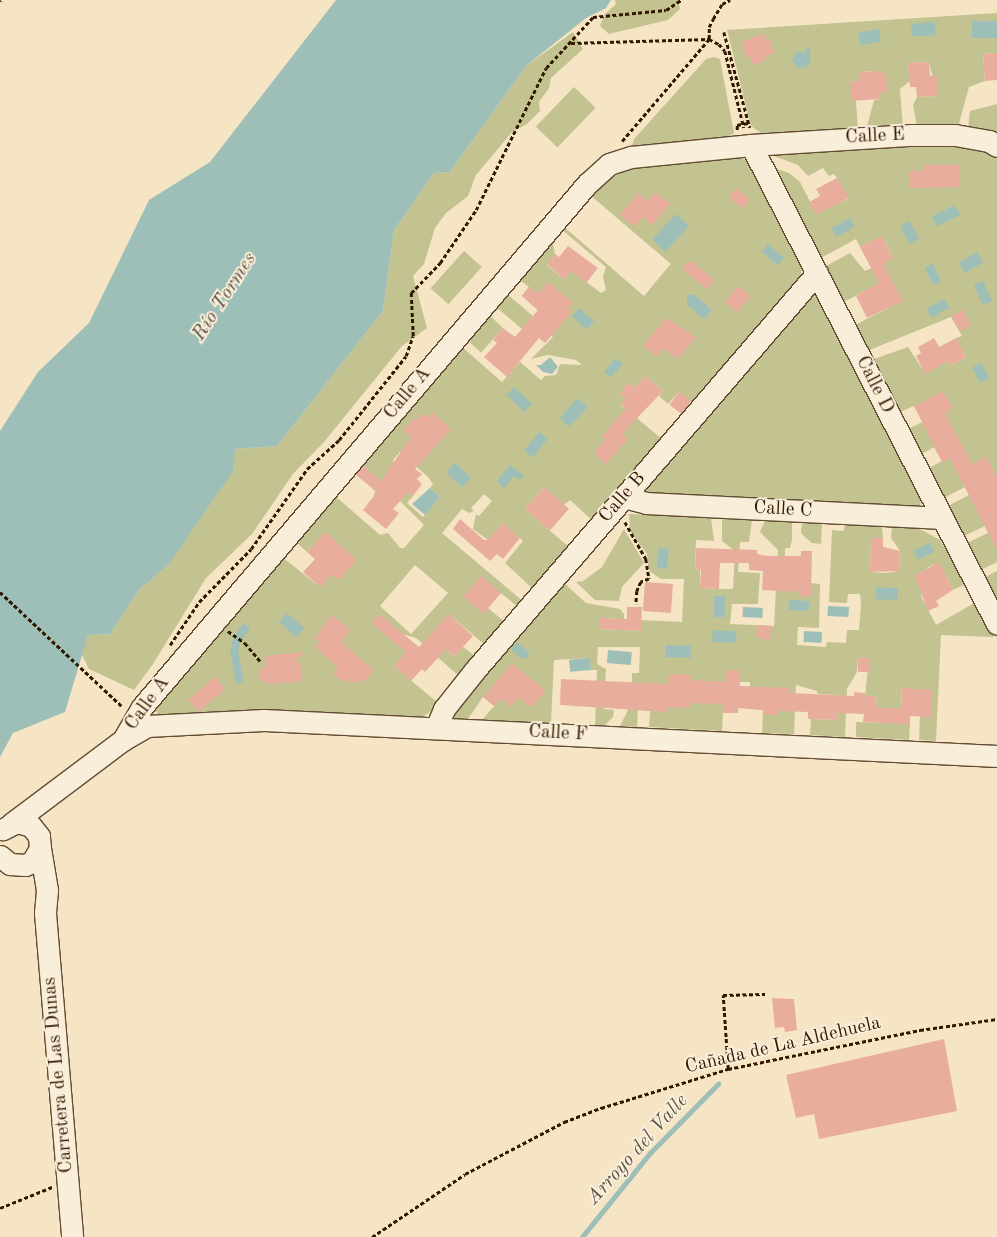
<!DOCTYPE html>
<meta charset="utf-8">
<style>
body{margin:0}
#map{position:relative;width:997px;height:1237px;overflow:hidden;background:#f6e5c5;font-family:"Old Standard TT",serif}
div>[style]{position:absolute}
.green>*{inset:0;background:#c2c391;transform-origin:0 0}
.water>*{inset:0;background:#9dbfb7;transform-origin:0 0}
.stream>*{height:4.5px;margin:-2.25px;padding:0 2.25px;transform-origin:2.25px;border-radius:2.25px;background:#9dbfb7}
.building>*{inset:0;background:#e8ad9d;transform-origin:0 0}
.path>*{height:2.5px;margin-top:-1.25px;transform-origin:0;background:repeating-linear-gradient(90deg,#311801 0 4px,transparent 0 6.5px)}
.roads{filter:drop-shadow(1px 0 #624b32) drop-shadow(-1px 0 #624b32) drop-shadow(0 1px #624b32) drop-shadow(0 -1px #624b32)}
.minor>*{height:21px;margin:-10.5px;padding:0 10.5px;transform-origin:10.5px;border-radius:10.5px;background:#f9eed9}
span{translate:-50% -50%;white-space:nowrap;text-align:center;line-height:1.15;-webkit-text-stroke:4px #f9eed9;paint-order:stroke}
.street-label{font-size:19px;color:#311801}
.water-label{font-size:20px;color:#575241;font-style:italic}
</style>
<div id="map">
<div class="green">
<i style="clip-path:polygon(615px 0,678px 0,680px 9px,668px 20px,609px 34px,600px 26px,604px 15px,616px 4px)"></i>
<i style="clip-path:polygon(997px 13px,997px 53px,983px 54px,985px 81px,969px 87px,958px 127px,917px 127px,913px 105px,917px 97px,937px 96px,929px 62px,908px 63px,910px 81px,900px 89px,903px 128px,866px 130px,874px 100px,880px 99px,874px 71px,859px 72px,859px 81px,850px 82px,856px 101px,858px 130px,764px 135px,751px 126px,727px 30px)"></i>
<i style="clip-path:polygon(573px 32px,583px 49px,551px 78px,549px 88px,539px 102px,540px 111px,527px 124px,512px 132px,476px 175px,468px 196px,446px 213px,435px 228px,424px 264px,413px 276px,427px 328px,402px 346px,324px 442px,293px 474px,252px 534px,206px 578px,153px 664px,134px 690px,89px 669px,81px 653px,88px 635px,110px 634px,139px 590px,169px 564px,235px 449px,277px 446px,383px 311px,394px 230px,434px 173px,450px 172px,526px 66px)"></i>
<i style="clip-path:polygon(714px 57px,720px 59px,734px 133px,728px 137px,632px 146px,634px 139px,706px 59px)"></i>
<i style="left:574px;top:87px;width:30px;height:55px;rotate:44deg"></i>
<i style="clip-path:polygon(997px 104px,997px 136px,968px 128px,970px 111px)"></i>
<i style="clip-path:polygon(936px 143px,974px 147px,997px 158px,997px 562px,979px 571px,965px 544px,988px 533px,985px 526px,962px 537px,946px 507px,969px 495px,965px 487px,942px 499px,927px 469px,942px 461px,934px 447px,920px 455px,907px 429px,923px 422px,914px 406px,898px 413px,871px 360px,908px 347px,925px 373px,948px 361px,951px 365px,966px 357px,956px 338px,962px 336px,951px 317px,867px 351px,853px 326px,902px 301px,890px 278px,842px 303px,824px 267px,850px 253px,865px 271px,893px 258px,882px 236px,860px 247px,856px 239px,819px 259px,772px 167px,789px 173px,800px 182px,816px 213px,848px 199px,837px 178px,834px 174px,829px 176px,823px 168px,808px 176px,798px 165px,771px 155px)"></i>
<i style="clip-path:polygon(evenodd,738px 156px,748px 161px,802px 264px,801px 275px,693px 403px,679px 392px,668px 404px,659px 396px,663px 391px,645px 376px,635px 388px,629px 383px,620px 393px,626px 399px,621px 405px,662px 439px,593px 521px,570px 500px,564px 505px,544px 487px,525px 509px,570px 548px,534px 590px,505px 563px,523px 541px,503px 523px,488px 540px,473px 529px,476px 514px,479px 516px,492px 501px,484px 494px,471px 508px,474px 511px,469px 513px,462px 509px,442px 533px,524px 602px,519px 608px,501px 593px,488px 608px,506px 623px,486px 646px,449px 614px,431px 635px,454px 657px,463px 647px,477px 657px,460px 677px,416px 638px,396px 632px,392px 637px,414px 643px,394px 666px,438px 703px,429px 713px,420px 718px,161px 718px,155px 710px,156px 704px,282px 557px,320px 587px,332px 574px,339px 580px,356px 560px,325px 533px,307px 552px,295px 541px,334px 495px,380px 535px,388px 533px,400px 548px,404px 548px,424px 525px,400px 501px,373px 500px,375px 491px,370px 486px,377px 478px,361px 464px,461px 346px,502px 382px,520px 362px,541px 380px,545px 376px,556px 375px,560px 364px,582px 365px,576px 360px,548px 355px,531px 359px,553px 337px,532px 318px,522px 329px,495px 306px,506px 293px,542px 324px,541px 313px,522px 296px,529px 287px,518px 279px,552px 240px,555px 254px,547px 265px,564px 279px,571px 270px,601px 293px,606px 290px,603px 277px,606px 267px,561px 229px,563px 226px,644px 296px,668px 267px,671px 264px,590px 195px,596px 188px,630px 167px,738px 156px,400px 452px,428px 477px,433px 484px,430px 488px,440px 497px,423px 517px,407px 503px,413px 496px,393px 460px,400px 452px,738px 156px,415px 565px,448px 593px,411px 634px,380px 606px,415px 565px)"></i>
<i style="left:464px;top:251px;width:24px;height:50px;rotate:42deg"></i>
<i style="clip-path:polygon(811px 293px,815px 293px,921px 497px,920px 506px,648px 493px,646px 485px)"></i>
<i style="left:488px;top:314px;width:21px;height:33px;rotate:43deg"></i>
<i style="clip-path:polygon(629px 514px,711px 518px,714px 541px,696px 540px,695px 569px,700px 570px,700px 588px,719px 589px,733px 589px,735px 551px,722px 541px,722px 519px,752px 520px,749px 542px,740px 542px,738px 572px,760px 573px,758px 604px,732px 604px,730px 624px,774px 626px,778px 550px,760px 532px,765px 520px,792px 522px,792px 540px,790px 548px,785px 548px,785px 588px,800px 592px,800px 596px,810px 596px,811px 583px,820px 584px,819px 628px,798px 627px,797px 645px,826px 647px,827px 642px,846px 643px,847px 630px,859px 630px,861px 603px,860px 594px,848px 594px,847px 603px,829px 602px,832px 530px,843px 531px,846px 524px,882px 526px,883px 538px,871px 538px,870px 572px,885px 573px,899px 571px,900px 551px,891px 538px,892px 526px,920px 529px,940px 540px,966px 584px,953px 590px,941px 566px,937px 568px,935px 564px,927px 568px,924px 594px,921px 596px,936px 625px,976px 602px,994px 637px,941px 635px,936px 741px,919px 740px,920px 716px,902px 688px,900px 723px,910px 724px,909px 740px,856px 737px,856px 722px,882px 723px,883px 708px,875px 707px,876px 696px,865px 696px,869px 658px,858px 658px,857px 672px,847px 689px,845px 737px,810px 735px,811px 719px,837px 720px,838px 695px,818px 694px,817px 691px,796px 685px,794px 734px,762px 733px,763px 710px,749px 709px,750px 682px,740px 682px,738px 713px,723px 713px,722px 731px,649px 727px,650px 711px,638px 710px,637px 727px,620px 726px,631px 704px,632px 673px,639px 673px,640px 647px,598px 647px,597px 664px,606px 669px,604px 709px,614px 710px,613px 717px,605px 725px,595px 725px,597px 670px,591px 670px,590px 658px,554px 660px,551px 723px,482px 720px,494px 706px,483px 697px,468px 719px,454px 718px,452px 712px,564px 583px,586px 603px,620px 609px,624px 614px,624px 619px,599px 618px,599px 629px,641px 631px,641px 620px,682px 622px,684px 579px,661px 579px,649px 571px,647px 554px,630px 531px)"></i>
<i style="clip-path:polygon(802px 522px,822px 523px,821px 544px,812px 543px,805px 537px,801px 533px)"></i>
<i style="clip-path:polygon(624px 529px,644px 563px,622px 587px,619px 601px,595px 600px,576px 582px,583px 581px,602px 567px)"></i>
<i style="clip-path:polygon(997px 571px,997px 598px,994px 599px,983px 578px)"></i>
</div>
<div class="water">
<i style="clip-path:polygon(336px 0,611px 0,606px 8px,586px 18px,526px 66px,450px 172px,434px 173px,394px 230px,383px 311px,277px 446px,235px 449px,233px 471px,169px 564px,139px 590px,110px 634px,88px 635px,65px 712px,13px 733px,0 757px,0 431px,38px 372px,89px 323px,149px 200px,210px 162px)"></i>
<i style="left:997px;top:21px;width:17px;height:25px;rotate:90deg"></i>
<i style="left:935px;top:22px;width:13px;height:24px;rotate:86deg"></i>
<i style="left:879px;top:29px;width:13px;height:21px;rotate:81deg"></i>
<i style="clip-path:polygon(806px 47px,810px 48px,810px 63px,805px 68px,796px 67px,792px 60px,795px 54px,798px 51px,805px 53px)"></i>
<i style="left:955px;top:205px;width:11px;height:26px;rotate:63deg"></i>
<i style="left:676px;top:214px;width:18px;height:35px;rotate:43deg"></i>
<i style="left:850px;top:218px;width:10px;height:21px;rotate:61deg"></i>
<i style="left:910px;top:221px;width:20px;height:11px;rotate:63deg"></i>
<i style="left:768px;top:244px;width:21px;height:10px;rotate:41deg"></i>
<i style="left:977px;top:252px;width:12px;height:21px;rotate:59deg"></i>
<i style="left:933px;top:264px;width:19px;height:9px;rotate:65deg"></i>
<i style="left:983px;top:281px;width:22px;height:10px;rotate:66deg"></i>
<i style="clip-path:polygon(687px 295px,695px 295px,712px 310px,704px 319px,687px 305px)"></i>
<i style="left:944px;top:299px;width:10px;height:20px;rotate:61deg"></i>
<i style="left:579px;top:308px;width:20px;height:11px;rotate:41deg"></i>
<i style="clip-path:polygon(550px 357px,558px 367px,552px 374px,543px 372px,536px 365px,541px 365px)"></i>
<i style="left:616px;top:358px;width:9px;height:18px;rotate:41deg"></i>
<i style="left:981px;top:363px;width:17px;height:10px;rotate:62deg"></i>
<i style="left:514px;top:387px;width:25px;height:11px;rotate:43deg"></i>
<i style="left:578px;top:398px;width:13px;height:27px;rotate:42deg"></i>
<i style="left:539px;top:432px;width:11px;height:24px;rotate:38deg"></i>
<i style="left:455px;top:463px;width:22px;height:13px;rotate:43deg"></i>
<i style="clip-path:polygon(510px 465px,524px 476px,520px 480px,514px 476px,504px 488px,497px 481px)"></i>
<i style="clip-path:polygon(430px 488px,440px 497px,425px 515px,412px 504px)"></i>
<i style="left:930px;top:543px;width:10px;height:18px;rotate:66deg"></i>
<i style="left:659px;top:548px;width:10px;height:20px;rotate:6deg"></i>
<i style="left:876px;top:587px;width:22px;height:12px;rotate:3deg"></i>
<i style="left:714px;top:596px;width:11px;height:21px"></i>
<i style="left:789px;top:600px;width:20px;height:10px;rotate:3deg"></i>
<i style="left:828px;top:606px;width:21px;height:10px;rotate:3deg"></i>
<i style="left:743px;top:607px;width:20px;height:10px;rotate:3deg"></i>
<i style="left:287px;top:613px;width:23px;height:12px;rotate:41deg"></i>
<i style="clip-path:polygon(244px 623px,250px 629px,241px 640px,238px 653px,244px 681px,236px 684px,230px 651px,234px 636px)"></i>
<i style="clip-path:polygon(713px 630px,735px 631px,737px 639px,734px 643px,712px 642px)"></i>
<i style="left:804px;top:631px;width:18px;height:11px;rotate:3deg"></i>
<i style="clip-path:polygon(517px 642px,529px 652px,528px 657px,522px 659px,511px 649px)"></i>
<i style="left:666px;top:645px;width:25px;height:12px;rotate:2deg"></i>
<i style="left:608px;top:650px;width:24px;height:13px;rotate:5deg"></i>
<i style="left:590px;top:658px;width:12px;height:21px;rotate:85deg"></i>
</div>
<div class="stream">
<i style="left:582px;top:1237px;width:108px;rotate:-51deg"></i>
<i style="left:650px;top:1153px;width:97px;rotate:-45.4deg"></i>
</div>
<div class="building">
<i style="clip-path:polygon(764px 33px,766px 41px,770px 39px,774px 54px,765px 56px,766px 61px,752px 65px,750px 56px,746px 57px,742px 42px)"></i>
<i style="clip-path:polygon(997px 53px,997px 80px,985px 81px,983px 54px)"></i>
<i style="clip-path:polygon(929px 62px,930px 76px,937px 76px,938px 96px,917px 97px,916px 87px,910px 87px,908px 63px)"></i>
<i style="clip-path:polygon(878px 71px,886px 74px,887px 92px,879px 93px,880px 99px,851px 101px,850px 82px,859px 81px,859px 72px)"></i>
<i style="clip-path:polygon(924px 165px,960px 165px,960px 187px,910px 188px,910px 171px,924px 171px)"></i>
<i style="clip-path:polygon(837px 178px,849px 198px,816px 214px,809px 202px,820px 196px,816px 189px)"></i>
<i style="left:736px;top:188px;width:18px;height:12px;rotate:38deg"></i>
<i style="clip-path:polygon(655px 192px,670px 204px,652px 225px,643px 217px,634px 227px,620px 215px,638px 193px,647px 201px)"></i>
<i style="clip-path:polygon(882px 236px,893px 258px,883px 264px,903px 301px,867px 318px,856px 296px,879px 283px,860px 247px)"></i>
<i style="clip-path:polygon(568px 246px,598px 268px,586px 283px,571px 270px,564px 279px,547px 264px,555px 254px,559px 257px)"></i>
<i style="left:690px;top:260px;width:32px;height:12px;rotate:39deg"></i>
<i style="clip-path:polygon(548px 282px,573px 303px,568px 309px,572px 312px,545px 343px,539px 338px,507px 377px,484px 357px,497px 343px,493px 340px,503px 328px,515px 337px,538px 310px,522px 296px,529px 287px,538px 294px)"></i>
<i style="left:738px;top:286px;width:16px;height:21px;rotate:40deg"></i>
<i style="left:963px;top:310px;width:17px;height:13px;rotate:62deg"></i>
<i style="clip-path:polygon(666px 318px,696px 337px,678px 359px,664px 348px,657px 357px,643px 346px)"></i>
<i style="clip-path:polygon(934px 338px,939px 347px,956px 338px,966px 357px,951px 365px,948px 361px,925px 374px,916px 356px,921px 353px,918px 347px)"></i>
<i style="clip-path:polygon(645px 376px,663px 391px,622px 434px,628px 439px,606px 464px,594px 453px,606px 439px,602px 436px,626px 409px,621px 404px,626px 399px,620px 393px,629px 383px,635px 388px)"></i>
<i style="clip-path:polygon(943px 391px,953px 408px,945px 413px,972px 464px,986px 457px,997px 477px,997px 550px,950px 458px,942px 462px,914px 406px)"></i>
<i style="left:679px;top:392px;width:15px;height:16px;rotate:37deg"></i>
<i style="clip-path:polygon(432px 412px,451px 429px,415px 469px,422px 474px,417px 479px,422px 484px,413px 496px,408px 492px,393px 509px,399px 513px,386px 529px,363px 510px,377px 492px,356px 475px,363px 466px,381px 481px,411px 437px,403px 430px,414px 418px,416px 420px,422px 413px,427px 418px)"></i>
<i style="left:544px;top:487px;width:33px;height:29px;rotate:41deg"></i>
<i style="clip-path:polygon(460px 519px,484px 540px,488px 540px,503px 523px,520px 538px,503px 559px,497px 554px,490px 561px,453px 529px)"></i>
<i style="clip-path:polygon(325px 532px,357px 560px,339px 580px,332px 574px,320px 587px,303px 572px,315px 559px,307px 552px)"></i>
<i style="clip-path:polygon(871px 538px,883px 538px,883px 547px,900px 551px,899px 571px,870px 572px)"></i>
<i style="clip-path:polygon(696px 548px,757px 550px,757px 554px,768px 556px,801px 556px,801px 551px,812px 551px,811px 596px,800px 596px,800px 592px,762px 590px,763px 571px,749px 570px,749px 563px,720px 563px,719px 589px,700px 588px,701px 570px,695px 569px)"></i>
<i style="clip-path:polygon(939px 562px,953px 590px,936px 601px,939px 606px,928px 611px,915px 576px)"></i>
<i style="left:481px;top:576px;width:26px;height:27px;rotate:40deg"></i>
<i style="left:645px;top:582px;width:28px;height:29px;rotate:4deg"></i>
<i style="clip-path:polygon(627px 607px,642px 607px,641px 631px,599px 629px,599px 618px,627px 619px)"></i>
<i style="clip-path:polygon(379px 614px,419px 647px,449px 614px,473px 636px,454px 657px,446px 649px,425px 672px,422px 669px,411px 681px,394px 666px,406px 652px,371px 623px)"></i>
<i style="clip-path:polygon(332px 615px,350px 630px,341px 642px,374px 670px,366px 680px,351px 683px,346px 678px,343px 682px,333px 673px,338px 667px,315px 647px,319px 642px,315px 638px)"></i>
<i style="clip-path:polygon(757px 625px,771px 626px,770px 641px,756px 637px)"></i>
<i style="clip-path:polygon(304px 652px,296px 660px,302px 667px,302px 681px,268px 684px,259px 679px,259px 668px,266px 667px,265px 656px)"></i>
<i style="left:858px;top:658px;width:11px;height:14px"></i>
<i style="clip-path:polygon(512px 664px,546px 691px,531px 708px,519px 697px,511px 707px,501px 698px,494px 706px,483px 697px)"></i>
<i style="clip-path:polygon(726px 670px,740px 671px,739px 686px,789px 688px,789px 693px,854px 696px,854px 692px,865px 693px,865px 696px,876px 696px,875px 707px,901px 709px,902px 688px,932px 690px,931px 717px,910px 716px,910px 724px,882px 723px,863px 722px,864px 714px,837px 713px,837px 720px,808px 719px,808px 712px,778px 711px,778px 715px,770px 715px,763px 714px,763px 710px,738px 708px,738px 713px,723px 713px,724px 704px,690px 703px,689px 708px,668px 707px,668px 712px,560px 705px,561px 679px,668px 684px,669px 674px,691px 675px,690px 680px,725px 682px)"></i>
<i style="left:215px;top:677px;width:16px;height:35px;rotate:50deg"></i>
<i style="clip-path:polygon(772px 998px,794px 999px,797px 1030px,785px 1032px,784px 1027px,775px 1028px)"></i>
<i style="clip-path:polygon(944px 1039px,957px 1111px,819px 1139px,814px 1114px,796px 1118px,786px 1075px)"></i>
</div>
<div class="path">
<i style="left:0;top:1px;width:1px;rotate:-45deg"></i>
<i style="left:724px;top:32px;width:99px;rotate:74.8deg"></i>
<i style="left:571px;top:43px;width:138px;rotate:-1.7deg"></i>
<i style="left:709px;top:39px;width:11px;rotate:27deg"></i>
<i style="left:719px;top:44px;width:9px;rotate:49deg"></i>
<i style="left:725px;top:51px;width:79px;rotate:76.1deg"></i>
<i style="left:737px;top:130px;width:5px;rotate:-90deg"></i>
<i style="left:737px;top:125px;width:11px;rotate:-10deg"></i>
<i style="left:622px;top:141px;width:134px;rotate:-49.5deg"></i>
<i style="left:709px;top:39px;width:12px;rotate:-90deg"></i>
<i style="left:709px;top:27px;width:9px;rotate:-63deg"></i>
<i style="left:713px;top:19px;width:17px;rotate:-59deg"></i>
<i style="left:722px;top:4px;width:9px;rotate:-27deg"></i>
<i style="left:625px;top:522px;width:43px;rotate:60.4deg"></i>
<i style="left:646px;top:559px;width:20px;rotate:81deg"></i>
<i style="left:649px;top:579px;width:9px;rotate:159deg"></i>
<i style="left:641px;top:582px;width:10px;rotate:114deg"></i>
<i style="left:637px;top:591px;width:13px;rotate:94deg"></i>
<i style="left:0;top:592px;width:167px;rotate:43.1deg"></i>
<i style="left:228px;top:631px;width:21px;rotate:35deg"></i>
<i style="left:245px;top:643px;width:25px;rotate:50deg"></i>
<i style="left:170px;top:645px;width:52px;rotate:-56deg"></i>
<i style="left:199px;top:602px;width:74px;rotate:-45.5deg"></i>
<i style="left:251px;top:549px;width:98px;rotate:-55deg"></i>
<i style="left:307px;top:469px;width:43px;rotate:-42.2deg"></i>
<i style="left:339px;top:440px;width:107px;rotate:-51.4deg"></i>
<i style="left:406px;top:356px;width:21px;rotate:-71deg"></i>
<i style="left:413px;top:336px;width:43px;rotate:-92.7deg"></i>
<i style="left:411px;top:293px;width:42px;rotate:-46deg"></i>
<i style="left:440px;top:263px;width:64px;rotate:-55.8deg"></i>
<i style="left:476px;top:210px;width:158px;rotate:-63.8deg"></i>
<i style="left:546px;top:68px;width:69px;rotate:-47.3deg"></i>
<i style="left:593px;top:17px;width:73px;rotate:-5.5deg"></i>
<i style="left:666px;top:10px;width:18px;rotate:-34deg"></i>
<i style="left:728px;top:1069px;width:74px;rotate:-93.9deg"></i>
<i style="left:723px;top:995px;width:42px;rotate:-1.4deg"></i>
<i style="left:0;top:1208px;width:56px;rotate:-22deg"></i>
<i style="left:372px;top:1237px;width:112px;rotate:-34.1deg"></i>
<i style="left:465px;top:1174px;width:112px;rotate:-27.7deg"></i>
<i style="left:564px;top:1122px;width:40px;rotate:-21deg"></i>
<i style="left:601px;top:1108px;width:133px;rotate:-17.1deg"></i>
<i style="left:728px;top:1069px;width:196px;rotate:-11.5deg"></i>
<i style="left:920px;top:1030px;width:78px;rotate:-8.1deg"></i>
</div>
<div class="roads">
<div class="minor">
<i style="left:751px;top:145px;width:538px;rotate:62.82deg"></i>
<i style="left:624px;top:497px;width:23px;rotate:15deg"></i>
<i style="left:646px;top:503px;width:297px;rotate:2.9deg"></i>
<i style="left:436px;top:728px;width:21px;rotate:-67deg"></i>
<i style="left:444px;top:709px;width:50px;rotate:-51.5deg"></i>
<i style="left:475px;top:670px;width:524px;rotate:-49.26deg"></i>
<i style="left:123px;top:740px;width:38px;rotate:-60deg"></i>
<i style="left:142px;top:707px;width:687px;rotate:-49.61deg"></i>
<i style="left:587px;top:184px;width:30px;rotate:-42deg"></i>
<i style="left:609px;top:164px;width:23px;rotate:-18deg"></i>
<i style="left:631px;top:157px;width:121px;rotate:-5.7deg"></i>
<i style="left:751px;top:145px;width:161px;rotate:-3.6deg"></i>
<i style="left:912px;top:135px;width:43px"></i>
<i style="left:955px;top:135px;width:35px;rotate:10deg"></i>
<i style="left:989px;top:141px;width:9px;rotate:32deg"></i>
<i style="left:11px;top:824px;width:140px;rotate:-36.9deg"></i>
<i style="left:123px;top:740px;width:28px;rotate:-30deg"></i>
<i style="left:147px;top:726px;width:117px;rotate:-2.9deg"></i>
<i style="left:264px;top:720px;width:734px;rotate:2.81deg"></i>
<i style="left:40px;top:848px;width:43px;rotate:80.5deg"></i>
<i style="left:47px;top:890px;width:23px;rotate:95deg"></i>
<i style="left:45px;top:913px;width:325px;rotate:85.2deg"></i>
<i style="left:0;top:856px;width:13px;rotate:39deg"></i>
<i style="left:10px;top:864px;width:15px;rotate:4deg"></i>
<i style="left:25px;top:865px;width:8px;rotate:-23deg"></i>
<i style="left:32px;top:862px;width:16px;rotate:-60deg"></i>
<i style="left:40px;top:848px;width:12px;rotate:-95deg"></i>
<i style="left:39px;top:836px;width:13px;rotate:-129deg"></i>
<i style="left:31px;top:826px;width:15px;rotate:-164deg"></i>
<i style="left:17px;top:822px;width:16px;rotate:153deg"></i>
</div>
</div>
<div class="street-label">
<span style="left:875px;top:137px;rotate:-3deg">Calle E</span>
<span style="left:874px;top:385px;rotate:63deg">Calle D</span>
<span style="left:408px;top:394px;rotate:-50deg">Calle A</span>
<span style="left:623px;top:498px;rotate:-49deg">Calle B</span>
<span style="left:783px;top:510px;rotate:3deg">Calle C</span>
<span style="left:148px;top:704px;rotate:-54deg">Calle A</span>
<span style="left:558px;top:734px;rotate:3deg">Calle F</span>
<span style="left:783px;top:1046px;rotate:-13deg">Cañada de La Aldehuela</span>
<span style="left:59px;top:1075px;rotate:-95deg">Carretera de Las Dunas</span>
</div>
<div class="water-label">
<span style="left:225px;top:297px;rotate:-57deg">Río Tormes</span>
<span style="left:638px;top:1150px;rotate:-48deg">Arroyo del Valle</span>
</div>
</div>
